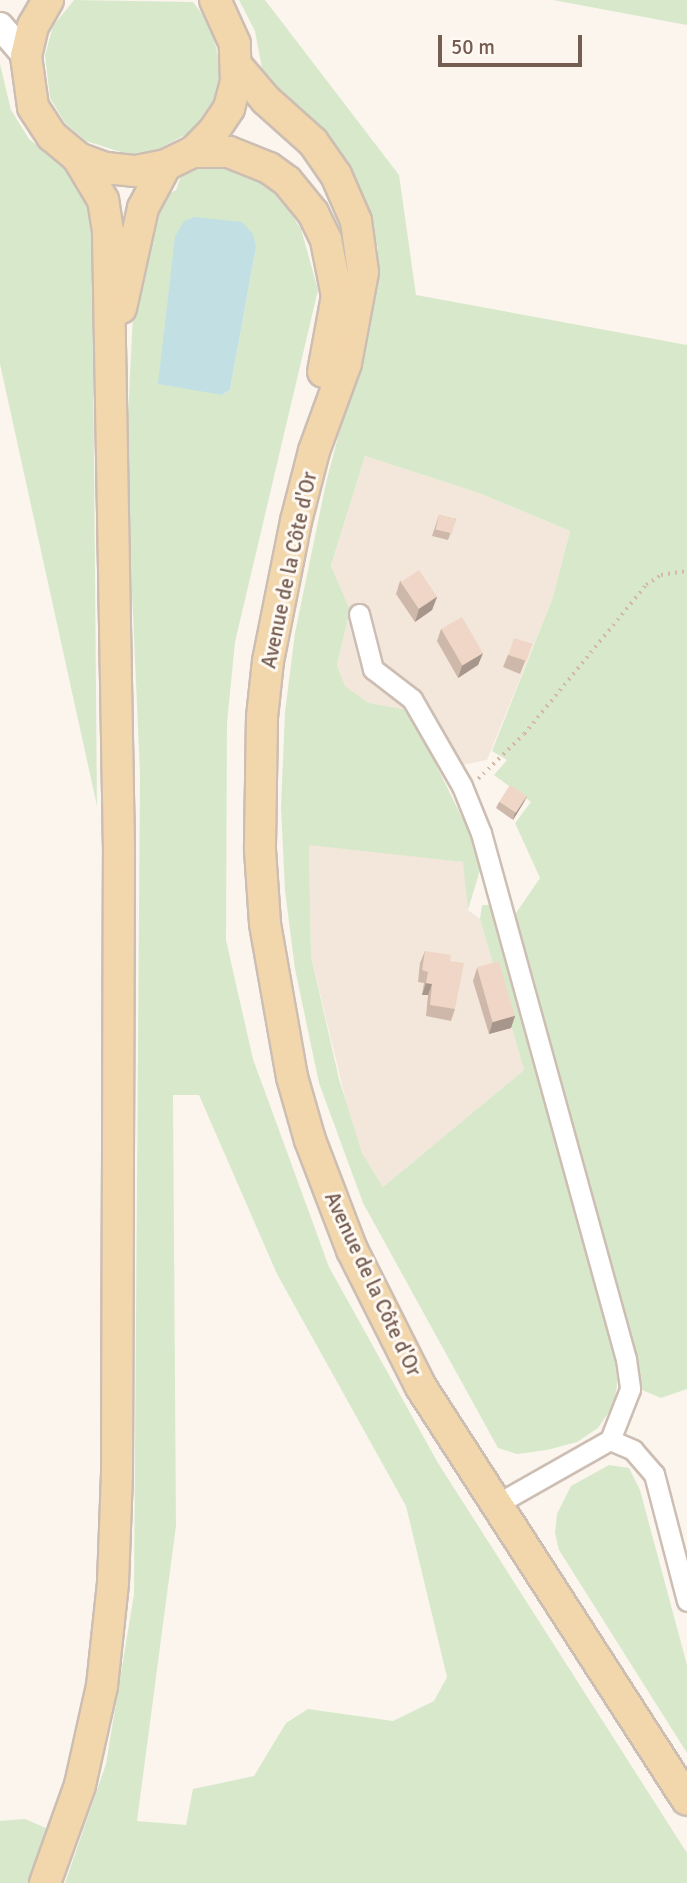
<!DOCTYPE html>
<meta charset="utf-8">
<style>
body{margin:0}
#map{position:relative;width:687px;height:1883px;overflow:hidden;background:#fbf5ed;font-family:Signika,sans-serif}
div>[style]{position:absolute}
.residential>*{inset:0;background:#f3e7dc}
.green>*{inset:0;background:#d8e9cb}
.water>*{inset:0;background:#c2e0e4}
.path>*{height:3.5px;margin-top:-1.75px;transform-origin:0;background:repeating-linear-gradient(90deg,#d4b9a9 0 2px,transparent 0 7px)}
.roads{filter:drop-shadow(2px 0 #cdbeb3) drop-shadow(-2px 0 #cdbeb3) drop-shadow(0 2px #cdbeb3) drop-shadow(0 -2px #cdbeb3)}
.minor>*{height:19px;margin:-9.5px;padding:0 9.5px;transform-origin:9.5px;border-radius:9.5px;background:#fff}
.secondary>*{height:26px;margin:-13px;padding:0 13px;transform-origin:13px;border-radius:13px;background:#fff}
.primary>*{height:30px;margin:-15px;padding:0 15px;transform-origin:15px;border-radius:15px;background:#f3d7ac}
.wall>*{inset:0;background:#ceb8aa}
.shaded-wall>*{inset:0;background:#a7968b}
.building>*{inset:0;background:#efd6c6;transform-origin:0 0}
span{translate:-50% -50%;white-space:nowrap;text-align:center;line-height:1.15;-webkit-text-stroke:6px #fef9f3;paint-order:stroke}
.street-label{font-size:21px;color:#765d51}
.scale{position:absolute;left:438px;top:35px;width:144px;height:32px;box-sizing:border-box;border:4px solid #765d51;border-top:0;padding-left:9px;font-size:21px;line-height:24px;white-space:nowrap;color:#765d51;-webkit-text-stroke:5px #fef9f3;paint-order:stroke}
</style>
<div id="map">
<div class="residential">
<i style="clip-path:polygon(365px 456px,479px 493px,570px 531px,553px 597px,487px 760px,441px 769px,409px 710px,369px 703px,345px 686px,337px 665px,350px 610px,331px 567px)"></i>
<i style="clip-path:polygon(309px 844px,464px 862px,468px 910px,480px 919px,524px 1070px,383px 1187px,362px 1153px,351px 1122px,311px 956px)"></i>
</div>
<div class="green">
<i style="clip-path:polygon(74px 0,193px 2px,211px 26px,221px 68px,216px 96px,192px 131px,155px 151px,127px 154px,86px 141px,65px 123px,50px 98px,45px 55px,53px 26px)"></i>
<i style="clip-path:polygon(239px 0,265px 0,399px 175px,416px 295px,687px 345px,687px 1389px,661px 1398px,642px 1390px,514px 916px,540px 878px,515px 823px,531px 802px,494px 775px,507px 760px,492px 751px,553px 597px,570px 531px,479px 493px,365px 456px,331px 566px,350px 610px,337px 665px,345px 686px,369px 703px,409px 710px,483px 860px,468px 910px,463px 862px,309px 845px,311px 956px,339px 1079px,362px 1153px,383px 1187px,524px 1070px,480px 919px,482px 905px,493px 905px,608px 1325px,618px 1379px,614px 1404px,598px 1428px,577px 1442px,547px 1450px,517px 1454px,498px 1448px,363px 1203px,319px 1083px,295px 969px,285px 891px,281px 807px,285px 712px,295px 633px,326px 483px,376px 291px,378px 248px,365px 205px,323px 127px,264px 79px,255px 31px)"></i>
<i style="clip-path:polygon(553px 0,687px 0,687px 25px)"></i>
<i style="clip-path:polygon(0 64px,11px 110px,29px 139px,67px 169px,84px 195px,93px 224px,98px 269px,93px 341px,97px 806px,0 364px)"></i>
<i style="clip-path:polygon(evenodd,219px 167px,260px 177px,280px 197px,301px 229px,318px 290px,235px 642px,227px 723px,226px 940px,253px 1059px,329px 1267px,438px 1463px,687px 1853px,687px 1883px,65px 1883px,106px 1764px,134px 1594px,140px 774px,126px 454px,133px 315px,163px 197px,176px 190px,183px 170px,219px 167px,256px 247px,230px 390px,222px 395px,256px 247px,219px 167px,173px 1095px,199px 1095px,277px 1274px,406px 1506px,447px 1677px,434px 1701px,393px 1721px,308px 1709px,286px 1723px,254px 1776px,193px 1789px,186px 1825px,137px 1821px,176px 1526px,173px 1095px)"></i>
<i style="clip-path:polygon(609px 1465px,629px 1468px,640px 1490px,687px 1665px,687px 1753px,559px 1550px,555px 1533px,557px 1514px,571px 1486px)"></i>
<i style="clip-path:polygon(25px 1819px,53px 1831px,30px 1883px,0 1883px,0 1821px)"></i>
</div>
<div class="water">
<i style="clip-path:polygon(195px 217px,242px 222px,253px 234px,256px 247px,230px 390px,222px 395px,158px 384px,175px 236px,184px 221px)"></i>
</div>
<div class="path">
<i style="left:478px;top:779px;width:64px;rotate:-44.4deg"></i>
<i style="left:524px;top:734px;width:193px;rotate:-50.7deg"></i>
<i style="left:646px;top:585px;width:18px;rotate:-34deg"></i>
<i style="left:661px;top:575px;width:26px;rotate:-9deg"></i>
</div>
<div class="roads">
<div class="minor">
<i style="left:359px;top:614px;width:57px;rotate:75.7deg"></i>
<i style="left:373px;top:669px;width:49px;rotate:37.6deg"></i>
<i style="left:412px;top:699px;width:100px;rotate:60.1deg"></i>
<i style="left:462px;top:786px;width:51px;rotate:68deg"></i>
<i style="left:481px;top:833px;width:546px;rotate:74.59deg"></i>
<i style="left:626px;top:1359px;width:30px;rotate:82deg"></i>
<i style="left:630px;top:1389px;width:55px;rotate:111.4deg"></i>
<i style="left:610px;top:1440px;width:25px;rotate:23deg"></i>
<i style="left:633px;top:1450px;width:32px;rotate:49deg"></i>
<i style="left:654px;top:1474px;width:131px;rotate:75.4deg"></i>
<i style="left:495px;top:1505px;width:132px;rotate:-29.5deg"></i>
</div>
<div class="secondary">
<i style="left:0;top:26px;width:40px;rotate:49deg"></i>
</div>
<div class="primary">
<i style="left:48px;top:0;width:30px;rotate:120deg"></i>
<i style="left:33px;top:26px;width:31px;rotate:103deg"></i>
<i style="left:26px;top:56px;width:51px;rotate:82.2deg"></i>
<i style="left:33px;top:107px;width:35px;rotate:57deg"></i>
<i style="left:52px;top:136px;width:34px;rotate:40deg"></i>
<i style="left:78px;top:158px;width:30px;rotate:20deg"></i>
<i style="left:106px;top:168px;width:30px;rotate:6deg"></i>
<i style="left:136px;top:171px;width:31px;rotate:-11deg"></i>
<i style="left:166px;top:165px;width:30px;rotate:-26deg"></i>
<i style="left:193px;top:152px;width:28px;rotate:-45deg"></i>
<i style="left:213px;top:132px;width:29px;rotate:-56deg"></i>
<i style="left:229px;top:108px;width:28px;rotate:-75deg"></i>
<i style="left:236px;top:81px;width:37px;rotate:-92deg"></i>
<i style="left:235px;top:44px;width:48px;rotate:-114.4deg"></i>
<i style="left:237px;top:66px;width:45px;rotate:49.5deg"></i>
<i style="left:266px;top:100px;width:63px;rotate:41.8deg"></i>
<i style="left:313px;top:142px;width:40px;rotate:55.1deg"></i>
<i style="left:336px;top:175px;width:50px;rotate:66.5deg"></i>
<i style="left:356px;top:221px;width:51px;rotate:82.2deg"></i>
<i style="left:363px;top:272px;width:93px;rotate:100.6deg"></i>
<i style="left:346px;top:363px;width:94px;rotate:110deg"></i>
<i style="left:314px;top:451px;width:72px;rotate:104.4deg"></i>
<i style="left:296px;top:521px;width:143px;rotate:101.3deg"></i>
<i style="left:268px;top:661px;width:56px;rotate:96.1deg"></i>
<i style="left:262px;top:717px;width:133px;rotate:90.9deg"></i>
<i style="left:260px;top:850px;width:74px;rotate:86.1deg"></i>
<i style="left:265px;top:924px;width:155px;rotate:80deg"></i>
<i style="left:292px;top:1077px;width:66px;rotate:74.1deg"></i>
<i style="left:310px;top:1140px;width:118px;rotate:69.1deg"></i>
<i style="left:352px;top:1250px;width:153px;rotate:63.3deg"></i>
<i style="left:421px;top:1387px;width:491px;rotate:57.2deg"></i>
<i style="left:193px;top:152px;width:36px"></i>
<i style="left:229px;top:152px;width:43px;rotate:21.8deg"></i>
<i style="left:269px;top:168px;width:22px;rotate:36deg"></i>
<i style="left:287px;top:181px;width:41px;rotate:50.9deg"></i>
<i style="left:313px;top:213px;width:30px;rotate:64deg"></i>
<i style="left:326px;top:240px;width:57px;rotate:78.9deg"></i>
<i style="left:337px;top:296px;width:77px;rotate:100.4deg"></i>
<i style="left:121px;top:308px;width:102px;rotate:-77.6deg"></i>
<i style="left:143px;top:208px;width:49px;rotate:-61.9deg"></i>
<i style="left:45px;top:1883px;width:104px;rotate:-70.3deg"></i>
<i style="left:80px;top:1785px;width:101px;rotate:-77.5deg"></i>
<i style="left:102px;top:1686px;width:104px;rotate:-83.9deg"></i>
<i style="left:113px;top:1583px;width:109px;rotate:-87.9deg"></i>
<i style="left:117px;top:1474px;width:624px;rotate:-89.82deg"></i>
<i style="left:119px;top:850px;width:619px;rotate:-91.02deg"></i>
<i style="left:108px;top:231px;width:31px;rotate:-99deg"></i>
<i style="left:103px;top:200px;width:49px;rotate:-120.8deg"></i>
</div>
</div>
<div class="wall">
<i style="clip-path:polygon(439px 515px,456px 519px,448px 540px,432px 536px)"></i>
<i style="clip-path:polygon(400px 581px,437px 597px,432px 610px,415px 622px,396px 594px)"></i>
<i style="clip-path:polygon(441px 629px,483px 653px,478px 665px,458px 678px,437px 641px)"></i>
<i style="clip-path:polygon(532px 644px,520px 674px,503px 667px,508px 655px)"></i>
<i style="clip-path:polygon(527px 796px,524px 802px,513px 820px,496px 808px,499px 802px)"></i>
<i style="clip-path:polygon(425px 951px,450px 961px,455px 1009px,451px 1021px,426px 1016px,428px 995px,422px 995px,424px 983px,418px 982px,420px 963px)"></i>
<i style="clip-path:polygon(477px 968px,515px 1016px,511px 1028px,489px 1034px,473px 981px)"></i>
</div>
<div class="shaded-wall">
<i style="clip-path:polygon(437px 597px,432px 610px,415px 622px,419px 609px)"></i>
<i style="clip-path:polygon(483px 653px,478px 665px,458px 678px,462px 666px)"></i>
<i style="clip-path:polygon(527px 796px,524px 802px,513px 820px,515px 813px)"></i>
<i style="clip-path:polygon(426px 983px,432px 984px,428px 995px,422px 995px)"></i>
<i style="clip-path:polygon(515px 1016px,511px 1028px,489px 1034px,493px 1021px)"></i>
</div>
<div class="building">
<i style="left:439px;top:515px;width:17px;height:15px;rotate:13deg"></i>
<i style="left:419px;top:570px;width:32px;height:22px;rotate:56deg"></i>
<i style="left:462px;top:617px;width:42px;height:24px;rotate:60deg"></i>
<i style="left:514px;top:638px;width:19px;height:18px;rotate:18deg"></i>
<i style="left:510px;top:785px;width:20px;height:20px;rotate:33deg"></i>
<i style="clip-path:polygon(425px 951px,451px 955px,450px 961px,464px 963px,455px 1009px,430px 1005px,432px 984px,426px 983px,428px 972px,422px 970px)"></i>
<i style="left:499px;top:961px;width:57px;height:23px;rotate:74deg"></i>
</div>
<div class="street-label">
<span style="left:289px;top:570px;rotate:-78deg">Avenue de la Côte d'Or</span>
<span style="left:373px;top:1284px;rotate:65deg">Avenue de la Côte d'Or</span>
</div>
<div class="scale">50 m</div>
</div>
